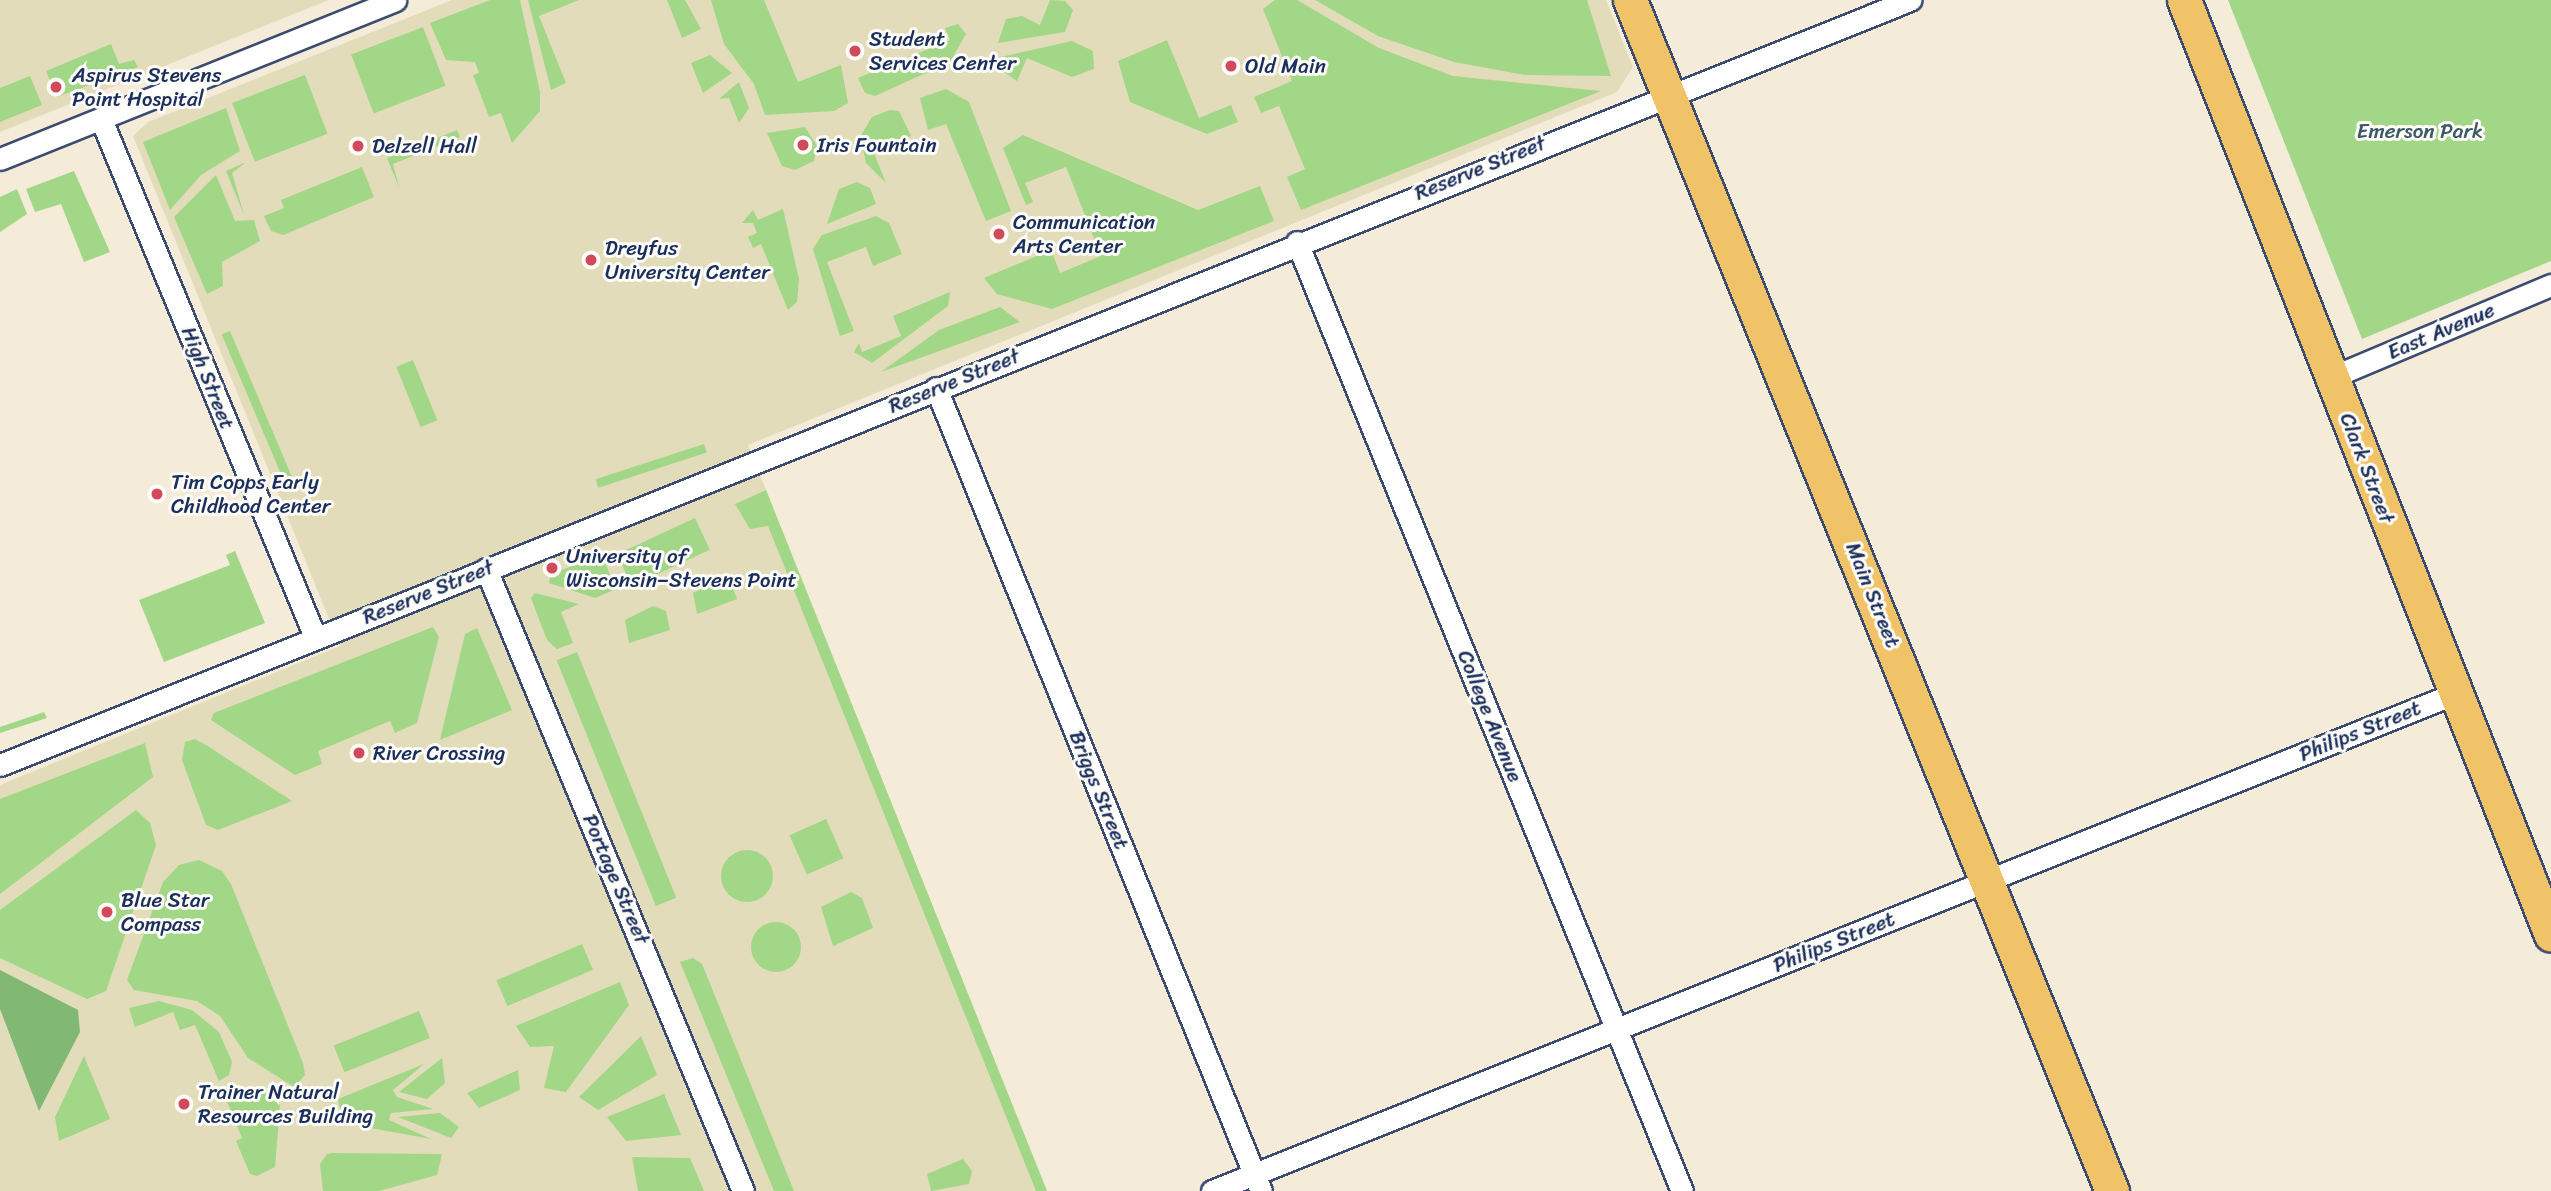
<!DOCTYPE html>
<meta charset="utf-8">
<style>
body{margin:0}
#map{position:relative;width:2551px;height:1191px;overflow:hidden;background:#f4ecd8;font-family:Sriracha,sans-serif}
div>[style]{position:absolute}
.built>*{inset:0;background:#e2dcba}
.green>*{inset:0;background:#a2d787;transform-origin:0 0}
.round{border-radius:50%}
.forest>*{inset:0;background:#81b874}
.roads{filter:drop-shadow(2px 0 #3c4b70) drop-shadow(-2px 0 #3c4b70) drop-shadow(0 2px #3c4b70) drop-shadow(0 -2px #3c4b70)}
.minor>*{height:21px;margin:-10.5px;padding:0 10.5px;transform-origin:10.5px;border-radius:10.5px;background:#fff}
.primary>*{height:33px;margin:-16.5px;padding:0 16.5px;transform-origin:16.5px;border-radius:16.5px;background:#f1c369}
.dots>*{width:19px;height:19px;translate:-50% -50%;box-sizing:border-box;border:4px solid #fdfcf7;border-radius:50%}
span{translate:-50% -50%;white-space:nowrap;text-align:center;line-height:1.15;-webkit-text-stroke:6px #fdfcf7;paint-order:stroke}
.poi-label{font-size:21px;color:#1b2f5e}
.left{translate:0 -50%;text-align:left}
.park-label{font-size:21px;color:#3d5968}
.street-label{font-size:21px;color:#1b2f5e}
</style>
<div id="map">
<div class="built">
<i style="clip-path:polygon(0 0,329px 0,0 132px)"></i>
<i style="clip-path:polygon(452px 0,1606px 0,1633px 67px,1617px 92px,748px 445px,1047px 1191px,0 1191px,0 785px,340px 646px,133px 136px,148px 122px)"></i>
</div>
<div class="green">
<i style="clip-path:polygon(490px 0,520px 0,540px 92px,540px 111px,512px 143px,501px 113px,489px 117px,473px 75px,479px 73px,475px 62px,446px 60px,430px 23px)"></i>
<i style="clip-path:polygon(528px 0,579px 0,539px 16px,566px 83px,551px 90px)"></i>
<i style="clip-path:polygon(667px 0,685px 0,701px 29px,682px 38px)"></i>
<i style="clip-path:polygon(711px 0,764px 0,798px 82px,841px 65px,848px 103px,834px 111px,765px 115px,754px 84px,724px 44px)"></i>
<i style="clip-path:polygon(1050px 0,1065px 1px,1073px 10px,1065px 32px,998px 43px,1006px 19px,1022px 16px,1040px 25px)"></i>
<i style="clip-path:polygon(1275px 0,1297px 0,1379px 48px,1453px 76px,1601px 91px,1301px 210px,1287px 177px,1305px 169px,1279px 106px,1261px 113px,1254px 97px,1292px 81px,1263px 9px)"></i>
<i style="clip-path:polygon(1315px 0,1587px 0,1611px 76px,1525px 75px,1454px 62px,1378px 36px)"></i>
<i style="clip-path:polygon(2228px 0,2551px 0,2551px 261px,2362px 339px)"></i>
<i style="clip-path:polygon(958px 24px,966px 34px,950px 62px,875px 96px,865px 93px,858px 78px,950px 40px,945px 28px)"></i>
<i style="left:423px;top:27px;width:63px;height:77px;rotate:69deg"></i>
<i style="clip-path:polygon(1167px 40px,1199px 118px,1231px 105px,1238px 122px,1207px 134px,1130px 102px,1118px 61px)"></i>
<i style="clip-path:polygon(1072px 41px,1093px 51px,1094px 69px,1072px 77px,1027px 58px,1017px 81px,994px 65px,1001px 57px)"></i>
<i style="clip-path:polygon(111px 44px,119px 64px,134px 60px,138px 67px,57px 97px,46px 71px)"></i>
<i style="clip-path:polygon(710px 55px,732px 73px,703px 93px,691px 63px)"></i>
<i style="left:305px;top:75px;width:63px;height:78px;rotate:69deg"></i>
<i style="clip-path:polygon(30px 76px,42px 105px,0 122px,0 88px)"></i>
<i style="clip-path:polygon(739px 82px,749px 108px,739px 123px,729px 98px,719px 99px)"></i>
<i style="clip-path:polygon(946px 89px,969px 102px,1011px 211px,986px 221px,946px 124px,928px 130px,920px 98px)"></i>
<i style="clip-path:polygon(226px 108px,240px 151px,201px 175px,170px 210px,143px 142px)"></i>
<i style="clip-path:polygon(890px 110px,899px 111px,911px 136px,873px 151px,886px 183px,866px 163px,860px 137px,872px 117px)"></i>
<i style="clip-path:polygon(805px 127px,817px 146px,814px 161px,795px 170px,782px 166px,767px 133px)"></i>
<i style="clip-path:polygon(457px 130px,460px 137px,393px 164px,399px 187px,387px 158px)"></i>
<i style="clip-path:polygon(1023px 135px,1198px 210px,1260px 186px,1274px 221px,1052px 309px,997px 294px,984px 278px,1051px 250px,1060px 273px,1101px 256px,1066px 167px,1025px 183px,1033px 202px,1026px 205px,1003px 148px)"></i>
<i style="clip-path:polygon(246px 162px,232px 173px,244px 215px,226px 171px)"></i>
<i style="clip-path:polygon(362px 167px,374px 197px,283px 235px,271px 231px,264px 216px,284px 208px,281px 200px)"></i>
<i style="clip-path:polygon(74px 171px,110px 252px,84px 262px,61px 204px,35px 212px,26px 189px)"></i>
<i style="clip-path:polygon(216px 175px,235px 221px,254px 220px,260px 241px,222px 262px,223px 286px,207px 294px,174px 217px)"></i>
<i style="clip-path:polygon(857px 182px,870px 188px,876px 204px,827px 224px,839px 189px)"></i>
<i style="clip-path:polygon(17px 189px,27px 214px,0 232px,0 197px)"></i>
<i style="clip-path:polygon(783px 209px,799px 279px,797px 302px,788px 310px,761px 244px,753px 248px,748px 237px,757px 233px,753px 223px,742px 223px,753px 210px,758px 220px)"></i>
<i style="clip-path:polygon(876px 216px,889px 223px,902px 254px,873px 266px,866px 247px,827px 262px,854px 331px,840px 336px,813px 249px,822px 235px)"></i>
<i style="clip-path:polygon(950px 292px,948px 306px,872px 363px,854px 352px,859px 343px,862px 352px,901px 336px,893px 316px)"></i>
<i style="clip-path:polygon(1000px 307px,1020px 322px,881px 372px,939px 330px)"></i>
<i style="left:230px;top:331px;width:166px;height:9px;rotate:67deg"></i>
<i style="left:413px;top:360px;width:65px;height:18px;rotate:68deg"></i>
<i style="left:704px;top:444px;width:9px;height:114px;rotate:72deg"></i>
<i style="clip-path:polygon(766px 490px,1047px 1191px,1036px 1191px,768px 526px,750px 529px,735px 504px)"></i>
<i style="left:695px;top:518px;width:35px;height:86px;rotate:65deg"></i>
<i style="clip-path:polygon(235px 551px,265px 623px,164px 662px,139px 600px,230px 565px,226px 555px)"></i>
<i style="clip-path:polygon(602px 555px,616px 589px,595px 598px,549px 583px,551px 574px)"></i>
<i style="clip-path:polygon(718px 580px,731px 583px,737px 599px,697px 614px,693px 593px)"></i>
<i style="clip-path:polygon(535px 593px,579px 604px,561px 612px,573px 643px,557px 649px,547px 640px,531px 598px)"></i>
<i style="clip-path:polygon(653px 606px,666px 611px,670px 630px,629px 643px,625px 620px)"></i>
<i style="clip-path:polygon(433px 627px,439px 637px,417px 723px,395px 733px,390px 721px,318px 751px,322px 764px,295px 775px,211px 720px,214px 713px)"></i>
<i style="clip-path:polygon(477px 628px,512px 710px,440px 740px,465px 634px)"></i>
<i style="left:577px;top:652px;width:265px;height:22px;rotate:68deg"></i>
<i style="clip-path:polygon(44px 712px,47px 718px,0 733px,0 727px)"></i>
<i style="clip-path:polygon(195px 739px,206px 745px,292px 801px,218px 830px,206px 825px,182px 760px,185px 742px)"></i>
<i style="clip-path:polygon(145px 743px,153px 777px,0 894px,0 799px)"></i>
<i style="clip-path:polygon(136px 810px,150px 823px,156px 845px,106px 991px,87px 999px,0 958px,0 910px)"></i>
<i style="left:826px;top:819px;width:43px;height:40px;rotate:66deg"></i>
<i class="round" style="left:721px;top:850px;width:52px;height:52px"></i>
<i style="clip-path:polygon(199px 860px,222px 871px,231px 884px,303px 1063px,305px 1075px,294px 1087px,248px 1058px,220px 1016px,197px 1001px,134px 990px,127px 980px,163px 882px,179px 865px)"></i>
<i style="clip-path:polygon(851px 892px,862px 898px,873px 928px,833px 946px,821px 907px)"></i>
<i class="round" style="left:751px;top:922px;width:50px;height:50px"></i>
<i style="left:582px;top:944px;width:28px;height:93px;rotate:67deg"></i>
<i style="clip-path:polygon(693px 958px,702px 964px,794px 1191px,774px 1191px,680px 962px)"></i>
<i style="clip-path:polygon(620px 982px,629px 1005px,566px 1092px,544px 1088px,554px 1046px,530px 1047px,516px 1026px)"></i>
<i style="clip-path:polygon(159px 1001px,192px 1010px,219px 1032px,232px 1062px,229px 1075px,219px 1081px,195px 1025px,180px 1030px,173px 1012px,135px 1027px,129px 1008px)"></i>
<i style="left:419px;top:1011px;width:29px;height:92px;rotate:68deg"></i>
<i style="clip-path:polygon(641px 1036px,657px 1075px,598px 1110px,579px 1097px)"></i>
<i style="clip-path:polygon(84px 1056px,110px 1119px,59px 1141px,55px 1117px)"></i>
<i style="clip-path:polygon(442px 1058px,445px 1083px,427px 1099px,399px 1092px)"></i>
<i style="clip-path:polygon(424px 1064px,393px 1090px,397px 1097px,433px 1109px,391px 1113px,389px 1120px,431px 1139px,343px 1123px,338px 1099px)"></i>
<i style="clip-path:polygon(518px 1070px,520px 1090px,479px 1108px,467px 1093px)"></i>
<i style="clip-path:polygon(260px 1089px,275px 1095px,280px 1106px,275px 1167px,257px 1176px,250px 1174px,236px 1141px,242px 1138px,225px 1097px)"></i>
<i style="clip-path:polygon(664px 1094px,681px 1135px,626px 1141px,607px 1117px)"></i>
<i style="clip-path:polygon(440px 1113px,459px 1127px,451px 1138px,398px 1117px)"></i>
<i style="clip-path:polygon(327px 1154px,332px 1153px,442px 1154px,437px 1175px,379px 1191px,323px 1191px,320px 1164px)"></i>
<i style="clip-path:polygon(632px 1157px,690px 1158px,704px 1191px,638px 1191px)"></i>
<i style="clip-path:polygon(963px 1159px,972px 1171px,969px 1184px,931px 1191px,927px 1174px)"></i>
</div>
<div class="forest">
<i style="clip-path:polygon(0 970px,78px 1010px,80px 1032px,39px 1111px,0 1009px)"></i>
</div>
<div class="roads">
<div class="minor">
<i style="left:101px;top:119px;width:560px;rotate:67.55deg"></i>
<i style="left:0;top:159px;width:426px;rotate:-21.9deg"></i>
<i style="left:1297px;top:242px;width:1024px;rotate:67.92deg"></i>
<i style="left:2332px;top:377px;width:238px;rotate:-22.8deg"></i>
<i style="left:936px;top:388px;width:866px;rotate:67.97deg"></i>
<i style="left:486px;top:569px;width:673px;rotate:67.55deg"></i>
<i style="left:0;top:765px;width:2058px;rotate:-21.83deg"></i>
<i style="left:1212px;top:1191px;width:1340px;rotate:-21.82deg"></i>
</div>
<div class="primary">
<i style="left:1630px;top:0;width:1285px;rotate:67.97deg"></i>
<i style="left:2184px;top:0;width:1004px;rotate:68.57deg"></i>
</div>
</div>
<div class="dots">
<i style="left:855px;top:51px;background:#d1495b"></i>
<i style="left:1231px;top:66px;background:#d1495b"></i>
<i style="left:56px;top:87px;background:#d1495b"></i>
<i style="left:803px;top:145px;background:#d1495b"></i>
<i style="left:358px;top:146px;background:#d1495b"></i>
<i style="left:999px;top:234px;background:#d1495b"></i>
<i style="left:591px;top:260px;background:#d1495b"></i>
<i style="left:157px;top:494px;background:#d1495b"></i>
<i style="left:552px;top:568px;background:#d1495b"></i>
<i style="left:359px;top:753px;background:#d1495b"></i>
<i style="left:107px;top:912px;background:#d1495b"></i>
<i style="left:184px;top:1104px;background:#d1495b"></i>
</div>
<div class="poi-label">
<span class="left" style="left:869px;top:51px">Student<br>Services Center</span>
<span class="left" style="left:1245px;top:66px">Old Main</span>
<span class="left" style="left:72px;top:87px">Aspirus Stevens<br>Point Hospital</span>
<span class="left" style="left:817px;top:145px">Iris Fountain</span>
<span class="left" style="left:372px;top:146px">Delzell Hall</span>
<span class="left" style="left:1013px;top:234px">Communication<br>Arts Center</span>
<span class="left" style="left:605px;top:260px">Dreyfus<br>University Center</span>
<span class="left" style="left:171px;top:494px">Tim Copps Early<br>Childhood Center</span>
<span class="left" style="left:566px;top:568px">University of<br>Wisconsin–Stevens Point</span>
<span class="left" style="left:373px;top:753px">River Crossing</span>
<span class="left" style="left:121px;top:912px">Blue Star<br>Compass</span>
<span class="left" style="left:198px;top:1104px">Trainer Natural<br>Resources Building</span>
</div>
<div class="park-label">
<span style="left:2420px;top:131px">Emerson Park</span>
</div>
<div class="street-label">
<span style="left:1480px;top:168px;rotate:-22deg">Reserve Street</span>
<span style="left:2441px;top:331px;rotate:-23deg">East Avenue</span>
<span style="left:208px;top:378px;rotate:68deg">High Street</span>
<span style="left:954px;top:381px;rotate:-22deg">Reserve Street</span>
<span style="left:2367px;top:468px;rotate:69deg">Clark Street</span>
<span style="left:428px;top:592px;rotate:-22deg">Reserve Street</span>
<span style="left:1873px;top:595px;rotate:68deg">Main Street</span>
<span style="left:1490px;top:716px;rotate:68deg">College Avenue</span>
<span style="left:2360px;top:731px;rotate:-22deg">Philips Street</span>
<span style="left:1099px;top:790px;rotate:68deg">Briggs Street</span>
<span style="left:616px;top:879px;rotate:67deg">Portage Street</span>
<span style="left:1834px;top:942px;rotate:-22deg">Philips Street</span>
</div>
</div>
